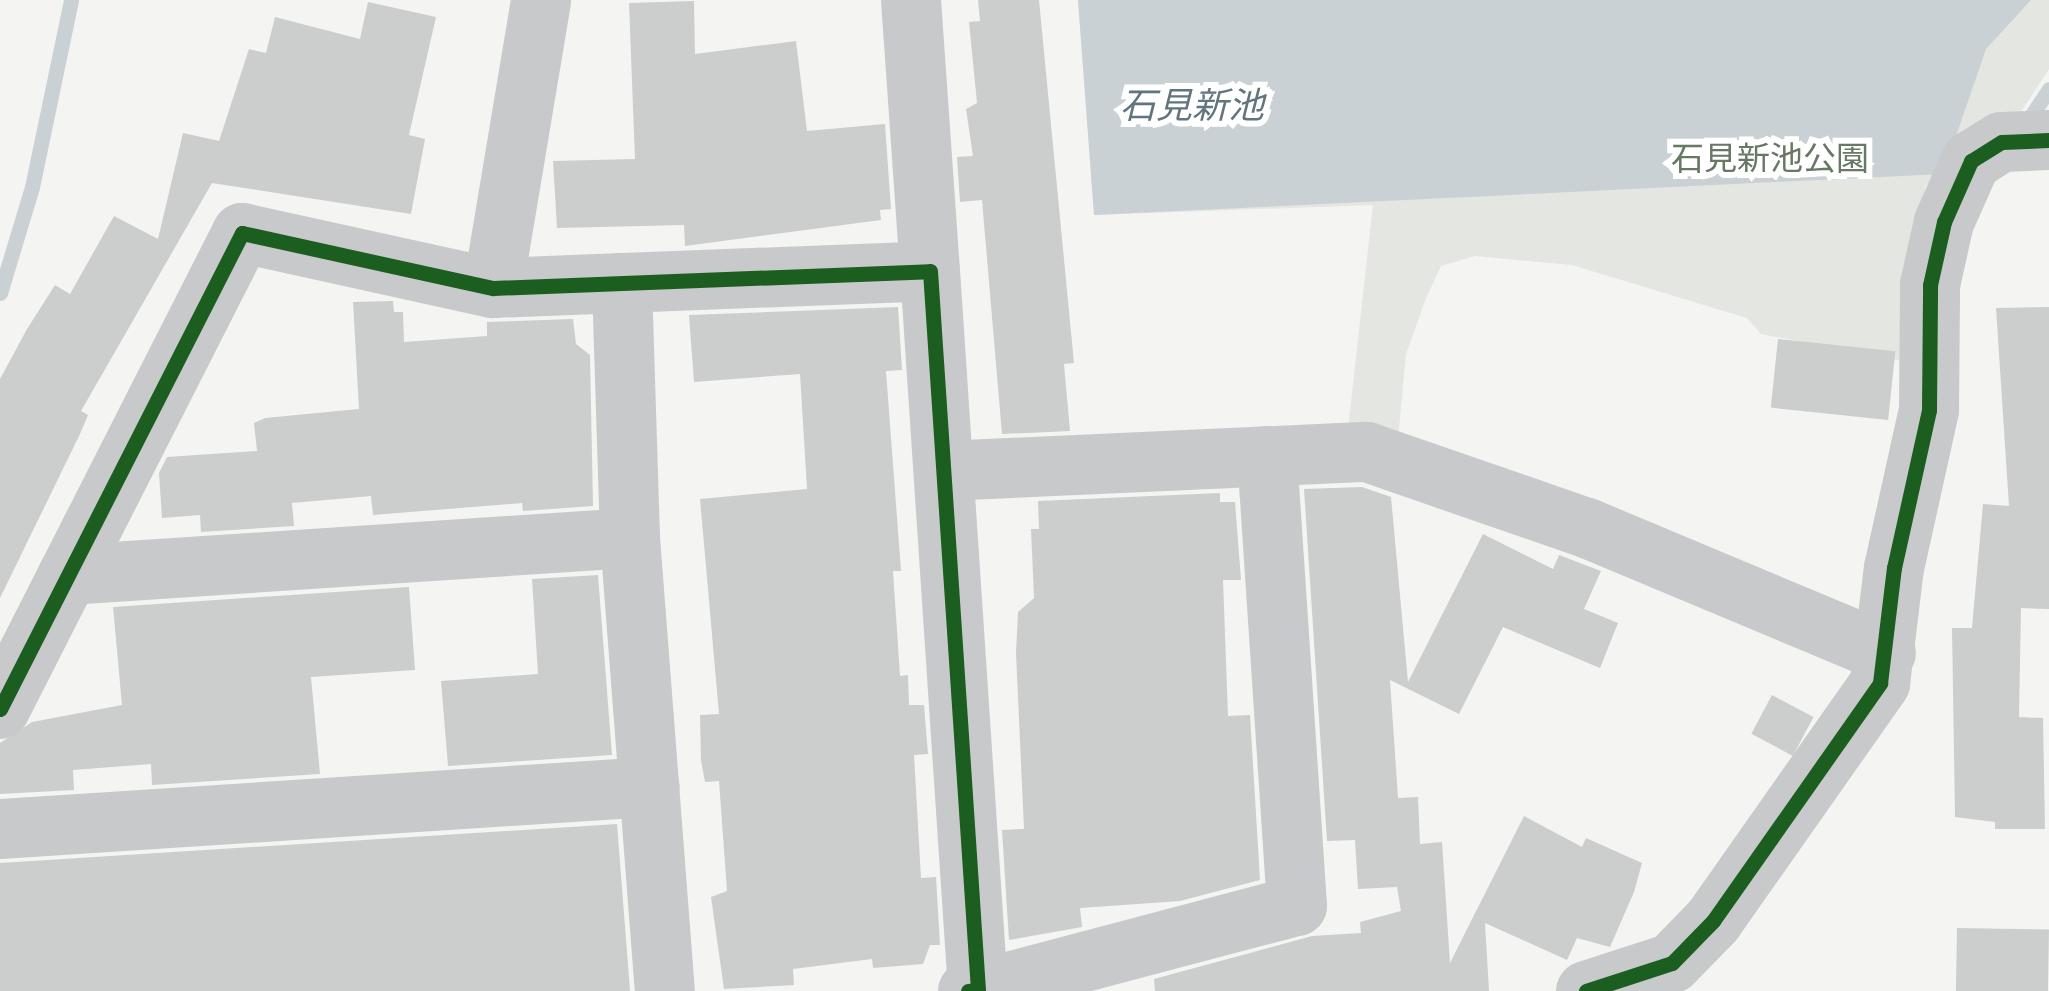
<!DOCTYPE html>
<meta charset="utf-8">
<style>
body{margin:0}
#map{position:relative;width:2049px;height:991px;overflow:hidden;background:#f4f4f2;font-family:Cabin,"Noto Sans JP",sans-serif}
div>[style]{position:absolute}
.green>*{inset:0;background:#e4e6e1}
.water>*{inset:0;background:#cad1d4}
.stream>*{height:15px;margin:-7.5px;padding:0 7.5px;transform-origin:7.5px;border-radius:7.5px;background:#cad1d4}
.building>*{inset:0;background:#cccdcd;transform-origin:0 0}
.street>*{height:60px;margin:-30px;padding:0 30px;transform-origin:30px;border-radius:30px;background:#c8c9ca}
.cycleway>*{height:15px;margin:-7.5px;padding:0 7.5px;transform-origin:7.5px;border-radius:7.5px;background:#1b5e20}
span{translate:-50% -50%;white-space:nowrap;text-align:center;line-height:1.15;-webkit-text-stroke:12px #fff;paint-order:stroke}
.park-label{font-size:33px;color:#677864}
.water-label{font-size:36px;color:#62747e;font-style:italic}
</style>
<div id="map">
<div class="green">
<i style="clip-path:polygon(1078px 0,2049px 0,2049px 69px,2011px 127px,1944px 183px,1926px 185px,1910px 256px,1902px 361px,1761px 334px,1747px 318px,1572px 265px,1475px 256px,1441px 266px,1426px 298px,1406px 354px,1397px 450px,1348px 429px,1373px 205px,1094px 215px)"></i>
</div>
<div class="water">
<i style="clip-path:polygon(1078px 0,2031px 0,1986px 49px,1943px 174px,1094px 215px)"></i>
</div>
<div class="stream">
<i style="left:2025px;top:125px;width:43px;rotate:-56.3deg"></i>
<i style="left:0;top:293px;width:111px;rotate:-73.2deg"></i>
<i style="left:32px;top:187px;width:191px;rotate:-78.2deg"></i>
</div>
<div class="building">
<i style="clip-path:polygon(978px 0,1039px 0,1074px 363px,1064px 364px,1070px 431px,1002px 434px,982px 200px,960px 202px,957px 157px,973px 156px,966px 109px,977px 103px,969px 22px,980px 21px)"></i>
<i style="clip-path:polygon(694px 1px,695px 54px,796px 41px,807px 131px,885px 124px,891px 209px,880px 210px,881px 220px,685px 246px,684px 225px,557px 228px,553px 161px,635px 159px,629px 3px)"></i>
<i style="clip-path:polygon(368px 2px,436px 17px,409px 135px,425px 139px,411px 214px,212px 183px,81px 411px,88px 415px,80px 434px,0 598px,0 379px,27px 329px,55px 285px,70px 294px,114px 216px,158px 239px,183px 133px,219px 141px,249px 49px,266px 53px,275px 17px,360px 39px)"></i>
<i style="clip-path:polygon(393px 301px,394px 312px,403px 312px,404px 342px,487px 336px,487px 322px,573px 319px,576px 344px,590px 355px,593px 506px,523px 511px,522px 503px,373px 515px,371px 496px,292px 503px,294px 526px,201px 532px,200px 515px,162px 518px,159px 473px,167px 457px,257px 451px,254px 423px,265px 418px,359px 409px,353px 302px)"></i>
<i style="clip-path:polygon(898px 307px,902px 370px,886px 371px,901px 571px,893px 571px,900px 676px,908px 675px,909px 705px,924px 705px,928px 754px,914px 755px,921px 878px,936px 877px,940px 945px,930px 945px,923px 964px,873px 968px,872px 959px,793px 969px,794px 985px,724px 989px,711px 897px,727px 891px,719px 781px,705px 782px,701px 760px,700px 715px,719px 714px,700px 499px,807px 489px,800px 374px,694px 382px,689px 315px)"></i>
<i style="clip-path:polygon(2049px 307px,2049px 609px,2021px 608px,2019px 717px,2043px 718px,2045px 829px,1995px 829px,1995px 822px,1955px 817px,1952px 628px,1972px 628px,1983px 504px,2009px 506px,1996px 308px)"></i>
<i style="left:1778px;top:339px;width:118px;height:69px;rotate:6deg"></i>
<i style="clip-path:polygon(1362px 487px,1391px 497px,1408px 682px,1483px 534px,1553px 569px,1559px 555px,1601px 571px,1584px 609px,1618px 623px,1600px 668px,1503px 627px,1459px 714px,1390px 680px,1398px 798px,1418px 797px,1420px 844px,1442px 842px,1450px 963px,1524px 816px,1582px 847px,1586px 838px,1642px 863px,1634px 892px,1610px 947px,1577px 938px,1567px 960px,1485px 923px,1489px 991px,1155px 991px,1154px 979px,1312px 936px,1361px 933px,1360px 922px,1401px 911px,1397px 887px,1358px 889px,1355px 840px,1327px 841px,1304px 489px)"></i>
<i style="clip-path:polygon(1220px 493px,1220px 502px,1235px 502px,1241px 580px,1223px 580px,1228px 716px,1250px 715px,1260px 880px,1180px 901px,1080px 908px,1082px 927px,1009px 940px,1002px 830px,1024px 829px,1016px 653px,1018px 612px,1034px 598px,1031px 529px,1039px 529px,1038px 501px)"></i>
<i style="clip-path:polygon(598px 575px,612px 755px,448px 766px,441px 681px,538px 674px,532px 579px)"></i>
<i style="clip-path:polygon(409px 587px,415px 670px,311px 677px,320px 774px,152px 785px,151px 764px,73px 770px,74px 790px,0 794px,0 743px,32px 722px,122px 705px,113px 607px)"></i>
<i style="left:1772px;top:695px;width:47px;height:44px;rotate:28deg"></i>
<i style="clip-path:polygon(617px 824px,630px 991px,0 991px,0 863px)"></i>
<i style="left:1957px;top:928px;width:92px;height:63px;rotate:1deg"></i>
</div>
<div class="street">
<i style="left:911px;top:0;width:272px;rotate:86deg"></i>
<i style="left:622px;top:283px;width:255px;rotate:88.2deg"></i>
<i style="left:630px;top:538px;width:454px;rotate:85.6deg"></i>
<i style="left:493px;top:288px;width:292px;rotate:-80.5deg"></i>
<i style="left:944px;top:471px;width:423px;rotate:-2.6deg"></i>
<i style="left:1367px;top:452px;width:233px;rotate:19.1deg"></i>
<i style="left:1587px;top:528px;width:324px;rotate:22.7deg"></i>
<i style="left:68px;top:575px;width:563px;rotate:-3.77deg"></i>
<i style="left:0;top:709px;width:534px;rotate:-63.05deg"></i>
<i style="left:242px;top:233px;width:257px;rotate:12.4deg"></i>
<i style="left:493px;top:288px;width:437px;rotate:-2.2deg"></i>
<i style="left:930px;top:271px;width:721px;rotate:86.18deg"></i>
<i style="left:978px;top:990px;width:10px;rotate:174deg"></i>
<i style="left:0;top:829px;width:651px;rotate:-3.7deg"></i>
<i style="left:978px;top:990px;width:330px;rotate:-14.8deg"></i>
<i style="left:1297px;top:906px;width:451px;rotate:-93.8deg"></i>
<i style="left:1586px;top:991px;width:90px;rotate:-18deg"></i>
<i style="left:1672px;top:963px;width:59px;rotate:-45.7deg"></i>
<i style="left:1713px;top:921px;width:291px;rotate:-54.9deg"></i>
<i style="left:1880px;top:683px;width:116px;rotate:-83.1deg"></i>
<i style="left:1894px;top:568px;width:162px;rotate:-77.5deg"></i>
<i style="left:1929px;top:410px;width:125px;rotate:-89.5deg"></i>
<i style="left:1930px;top:285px;width:65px;rotate:-77.5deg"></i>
<i style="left:1944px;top:222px;width:67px;rotate:-66.1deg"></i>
<i style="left:1971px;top:161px;width:36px;rotate:-32deg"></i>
<i style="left:2002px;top:142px;width:47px;rotate:-2.4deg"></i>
</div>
<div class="cycleway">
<i style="left:0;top:709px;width:534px;rotate:-63.05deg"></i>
<i style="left:242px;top:233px;width:257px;rotate:12.4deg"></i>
<i style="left:493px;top:288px;width:437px;rotate:-2.2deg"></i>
<i style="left:930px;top:271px;width:721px;rotate:86.18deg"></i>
<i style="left:978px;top:990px;width:10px;rotate:174deg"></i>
<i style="left:1586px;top:991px;width:90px;rotate:-18deg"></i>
<i style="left:1672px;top:963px;width:59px;rotate:-45.7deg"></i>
<i style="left:1713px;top:921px;width:291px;rotate:-54.9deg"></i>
<i style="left:1880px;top:683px;width:116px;rotate:-83.1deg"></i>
<i style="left:1894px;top:568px;width:162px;rotate:-77.5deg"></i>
<i style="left:1929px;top:410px;width:125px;rotate:-89.5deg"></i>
<i style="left:1930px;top:285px;width:65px;rotate:-77.5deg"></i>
<i style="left:1944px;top:222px;width:67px;rotate:-66.1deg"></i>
<i style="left:1971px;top:161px;width:36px;rotate:-32deg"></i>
<i style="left:2002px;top:142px;width:47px;rotate:-2.4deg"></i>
</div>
<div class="park-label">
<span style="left:1770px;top:159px">石見新池公園</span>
</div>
<div class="water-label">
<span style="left:1192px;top:106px">石見新池</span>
</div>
</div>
